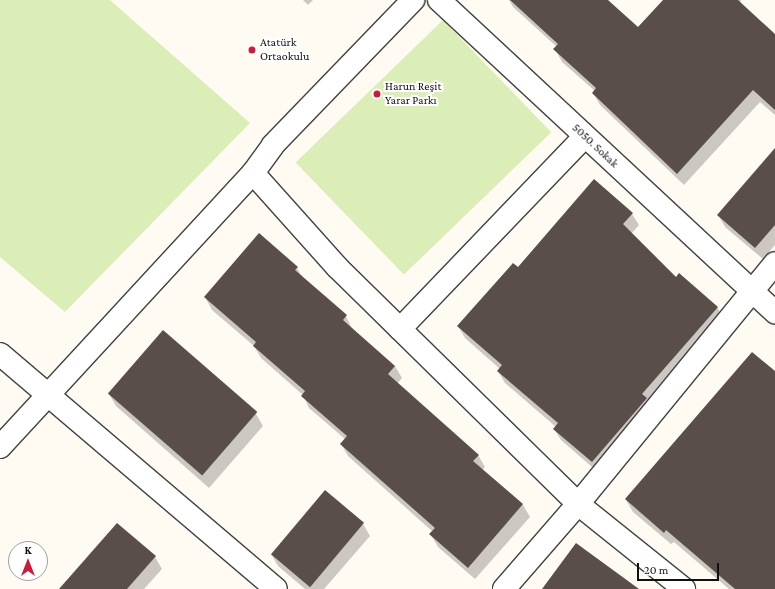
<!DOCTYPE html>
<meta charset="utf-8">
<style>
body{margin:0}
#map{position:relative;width:775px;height:589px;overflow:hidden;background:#fffbf2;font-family:"Crimson Pro",serif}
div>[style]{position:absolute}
.green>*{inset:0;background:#dbeeb7;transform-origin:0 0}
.shadow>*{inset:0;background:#0003}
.building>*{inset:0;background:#5a4e4b;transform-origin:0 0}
.roads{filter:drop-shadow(1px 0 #434343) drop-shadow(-1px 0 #434343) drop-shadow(0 1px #434343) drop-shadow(0 -1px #434343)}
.minor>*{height:22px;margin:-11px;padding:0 11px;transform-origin:11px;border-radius:11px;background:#fff}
.dots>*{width:11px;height:11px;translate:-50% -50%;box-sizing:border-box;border:2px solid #fff;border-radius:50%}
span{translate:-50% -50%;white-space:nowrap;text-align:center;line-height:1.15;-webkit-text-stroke:4px #fff;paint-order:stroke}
.poi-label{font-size:12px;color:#101010}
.left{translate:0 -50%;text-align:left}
.street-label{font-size:12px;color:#101010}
.north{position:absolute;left:8px;top:541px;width:40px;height:40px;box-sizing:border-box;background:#fff;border:1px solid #9f9f9f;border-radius:50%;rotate:0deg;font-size:11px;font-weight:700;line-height:16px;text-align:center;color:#101010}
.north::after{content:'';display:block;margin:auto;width:14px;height:18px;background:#cf193a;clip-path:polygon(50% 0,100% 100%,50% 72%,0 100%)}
.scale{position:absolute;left:637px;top:563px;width:82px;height:18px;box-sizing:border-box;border:2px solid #101010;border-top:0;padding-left:5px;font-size:12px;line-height:14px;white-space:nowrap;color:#101010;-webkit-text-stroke:3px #fff;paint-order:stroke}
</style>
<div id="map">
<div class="green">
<i style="clip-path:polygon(0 0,110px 0,250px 123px,65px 312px,0 257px)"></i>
<i style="left:443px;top:20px;width:156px;height:205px;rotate:46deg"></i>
</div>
<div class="shadow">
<i style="clip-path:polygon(303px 0,313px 0,308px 5px)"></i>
<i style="clip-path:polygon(509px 0,606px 0,638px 29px,664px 0,741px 0,740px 4px,775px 35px,775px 115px,760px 102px,684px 185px,600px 105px,593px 93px,595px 91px,562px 62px,555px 49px,557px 47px,513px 7px)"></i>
<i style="clip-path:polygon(775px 149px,775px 245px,763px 259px,725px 227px,718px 215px)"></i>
<i style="clip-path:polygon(632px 214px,639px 225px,631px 234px,676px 279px,717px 307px,724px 319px,599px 473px,561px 440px,554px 429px,556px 427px,505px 383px,498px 371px,500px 369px,465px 338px,458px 326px,518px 269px)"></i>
<i style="clip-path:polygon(297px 268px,304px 280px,346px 316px,352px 329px,395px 366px,402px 378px,397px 384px,478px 455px,485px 467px,482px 470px,523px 505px,530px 517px,475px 579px,438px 547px,431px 535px,433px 532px,348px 456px,341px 444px,345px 439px,309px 408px,303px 395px,261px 358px,254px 346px,212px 310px,205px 297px)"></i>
<i style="clip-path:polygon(775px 373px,775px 589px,729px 589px,674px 542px,671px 544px,633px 512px,626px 500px)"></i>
<i style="clip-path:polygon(109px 394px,256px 414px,263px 426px,209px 488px,116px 406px)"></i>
<i style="clip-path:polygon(363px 524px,370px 536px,324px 589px,305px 589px,278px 566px,271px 554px)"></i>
<i style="clip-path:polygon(155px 557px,162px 569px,144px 589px,64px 589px)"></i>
</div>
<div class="building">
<i style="clip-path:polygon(510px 0,608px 0,638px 27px,663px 0,738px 0,775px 34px,775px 110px,753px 90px,677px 174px,592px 93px,596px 88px,553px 49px,558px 44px)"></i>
<i style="clip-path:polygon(775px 148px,775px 225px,755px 248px,717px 215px)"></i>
<i style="clip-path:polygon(594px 179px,633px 213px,623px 224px,676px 277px,679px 273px,718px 307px,642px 394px,647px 398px,592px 462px,553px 429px,558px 423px,497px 371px,502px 365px,457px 326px,513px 263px,518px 267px)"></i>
<i style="clip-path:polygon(259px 233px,298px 267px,295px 270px,347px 315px,343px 320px,395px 366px,388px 374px,479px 455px,473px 461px,523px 504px,468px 568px,429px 534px,435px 528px,340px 444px,347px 436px,301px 396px,305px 391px,253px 346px,256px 342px,204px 297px)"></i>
<i style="left:163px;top:330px;width:125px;height:84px;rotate:41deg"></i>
<i style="clip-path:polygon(752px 352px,775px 371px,775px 589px,735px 589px,666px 530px,664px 533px,625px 499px)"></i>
<i style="left:325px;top:490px;width:51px;height:84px;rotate:40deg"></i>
<i style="clip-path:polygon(117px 523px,156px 556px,127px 589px,59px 589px)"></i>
<i style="clip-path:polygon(576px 543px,639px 589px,542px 589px)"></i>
</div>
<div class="roads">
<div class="minor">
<i style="left:439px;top:0;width:459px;rotate:42.9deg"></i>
<i style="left:253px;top:173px;width:126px;rotate:48.2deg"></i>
<i style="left:337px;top:267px;width:338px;rotate:44.5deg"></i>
<i style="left:578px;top:504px;width:136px;rotate:38.7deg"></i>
<i style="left:400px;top:329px;width:267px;rotate:-46.2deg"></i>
<i style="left:0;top:354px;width:362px;rotate:40.4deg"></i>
<i style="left:0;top:447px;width:373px;rotate:-47.3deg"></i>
<i style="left:253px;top:173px;width:34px;rotate:-54deg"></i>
<i style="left:273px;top:145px;width:202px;rotate:-46deg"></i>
<i style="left:504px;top:589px;width:113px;rotate:-49deg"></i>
<i style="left:578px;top:504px;width:311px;rotate:-50.7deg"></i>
</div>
</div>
<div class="dots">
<i style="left:252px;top:50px;background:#cf193a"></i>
<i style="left:377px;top:94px;background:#cf193a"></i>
</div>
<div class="poi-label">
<span class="left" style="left:260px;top:50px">Atatürk<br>Ortaokulu</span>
<span class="left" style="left:385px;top:94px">Harun Reşit<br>Yarar Parkı</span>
</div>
<div class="street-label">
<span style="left:595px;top:146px;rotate:43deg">5050. Sokak</span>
</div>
<div class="north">K</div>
<div class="scale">20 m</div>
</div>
